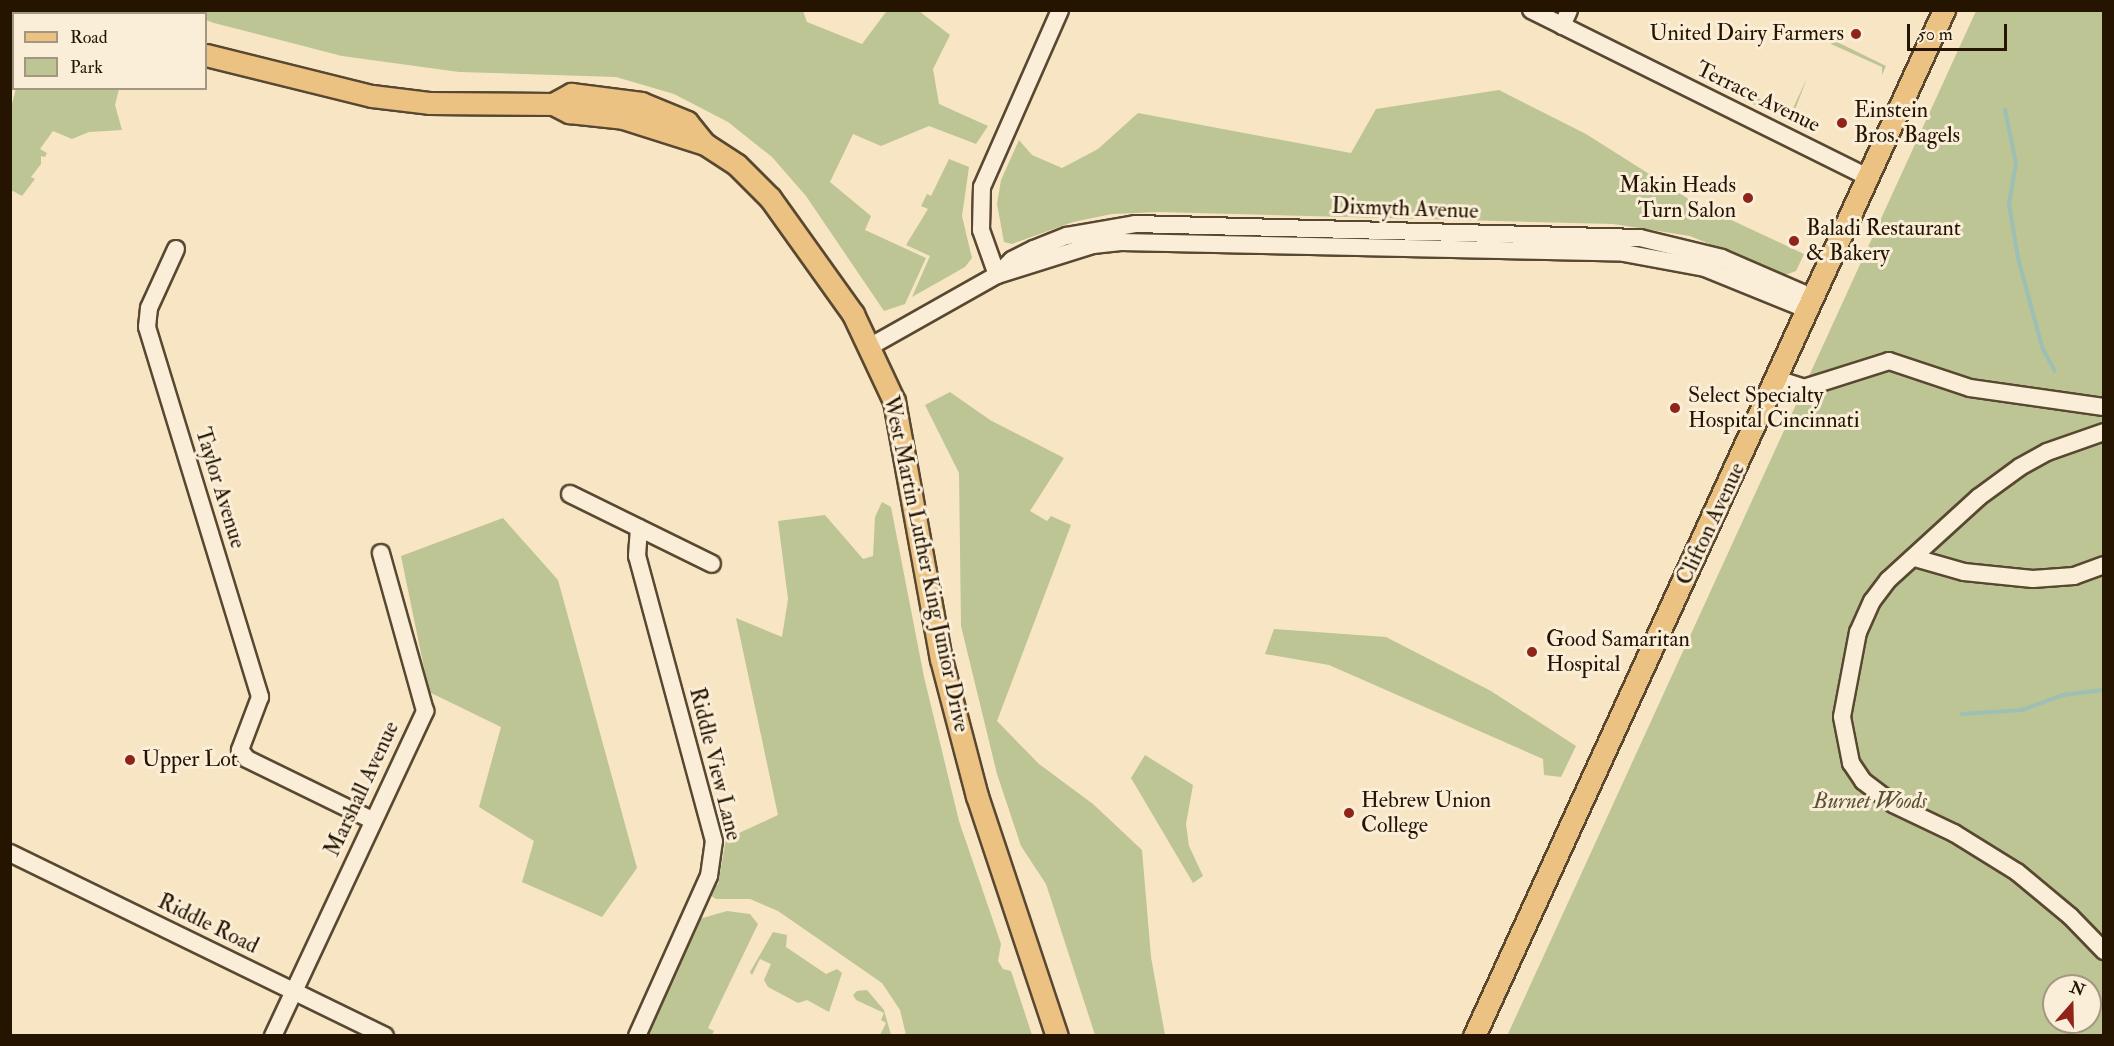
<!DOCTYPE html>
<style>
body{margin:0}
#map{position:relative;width:2114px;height:1046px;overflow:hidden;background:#f8e5c3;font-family:"IM FELL Double Pica",serif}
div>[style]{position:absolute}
.green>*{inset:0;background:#bdc594}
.stream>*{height:4px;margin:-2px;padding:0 2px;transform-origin:2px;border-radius:2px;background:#9dbfb4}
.roads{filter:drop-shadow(2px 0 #594831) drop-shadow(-2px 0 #594831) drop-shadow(0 2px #594831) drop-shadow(0 -2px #594831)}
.minor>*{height:16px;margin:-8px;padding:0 8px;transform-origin:8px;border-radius:8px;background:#faeed8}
.major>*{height:21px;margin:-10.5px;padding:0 10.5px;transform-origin:10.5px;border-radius:10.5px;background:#ecc282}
.dots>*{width:16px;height:16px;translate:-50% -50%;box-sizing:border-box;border:3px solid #faeed8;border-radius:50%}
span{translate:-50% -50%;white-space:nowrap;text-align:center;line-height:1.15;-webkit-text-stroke:6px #faeed8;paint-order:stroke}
.poi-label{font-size:22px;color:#241400}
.right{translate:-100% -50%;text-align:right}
.left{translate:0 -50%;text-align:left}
.street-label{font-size:22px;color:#241400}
.park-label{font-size:22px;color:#5a5234;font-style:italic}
.frame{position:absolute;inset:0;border:12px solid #241400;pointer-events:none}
.legend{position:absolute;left:12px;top:12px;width:195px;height:78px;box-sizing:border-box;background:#faeed8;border:2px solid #a49782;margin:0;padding:8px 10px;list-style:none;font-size:18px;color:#241400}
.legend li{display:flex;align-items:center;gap:12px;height:30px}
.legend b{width:30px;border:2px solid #a49782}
.north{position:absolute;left:2042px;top:974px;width:60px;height:60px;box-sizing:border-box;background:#faeed8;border:2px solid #a49782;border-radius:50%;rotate:20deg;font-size:16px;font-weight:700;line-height:24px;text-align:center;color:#241400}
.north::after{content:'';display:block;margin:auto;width:21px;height:27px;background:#8f2418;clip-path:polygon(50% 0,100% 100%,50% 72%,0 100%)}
.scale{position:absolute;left:1907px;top:24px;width:100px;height:27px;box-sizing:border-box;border:3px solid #241400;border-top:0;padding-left:8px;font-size:18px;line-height:21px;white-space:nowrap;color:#241400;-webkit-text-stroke:4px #faeed8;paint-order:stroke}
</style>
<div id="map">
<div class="green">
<i style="clip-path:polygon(10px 11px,36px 11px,14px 14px,13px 44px)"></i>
<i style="clip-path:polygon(175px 11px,803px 11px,807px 22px,862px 44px,886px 12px,919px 11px,950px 35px,933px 69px,939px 104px,988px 126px,976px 144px,929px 126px,881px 146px,853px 134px,830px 182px,871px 216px,865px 230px,926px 258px,905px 304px,884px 311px,806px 196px,772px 157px,728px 122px,674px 94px,616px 77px,459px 72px,342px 56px,214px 23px,206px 20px,206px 14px)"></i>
<i style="clip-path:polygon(evenodd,1976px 11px,2103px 11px,2103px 1035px,1507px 1036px,1976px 11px,2054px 986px,2090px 986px,2090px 1022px,2054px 1022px,2054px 986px)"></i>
<i style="clip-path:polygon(1833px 40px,1886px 66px,1882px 75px,1882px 67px,1831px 44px)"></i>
<i style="clip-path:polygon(1807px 78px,1793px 115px,1812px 123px,1814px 132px,1788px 119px)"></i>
<i style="clip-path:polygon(16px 89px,119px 89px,115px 105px,122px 130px,89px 132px,72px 139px,53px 131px,40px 149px,47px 153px,45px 157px,41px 156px,41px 164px,31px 177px,35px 179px,22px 196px,11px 190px,10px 111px)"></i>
<i style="clip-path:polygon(1499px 90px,1586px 134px,1695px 203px,1804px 254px,1796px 271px,1785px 275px,1690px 236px,1613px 224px,1159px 212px,1112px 214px,1073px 222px,1012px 244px,1004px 242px,997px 204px,1001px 180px,1019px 140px,1032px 155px,1062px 168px,1098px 149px,1138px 113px,1351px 153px,1376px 109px)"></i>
<i style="clip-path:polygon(1747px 92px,1774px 107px,1771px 113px,1743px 99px)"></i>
<i style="clip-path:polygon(949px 159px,969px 167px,962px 216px,972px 258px,965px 267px,912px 297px,930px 256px,906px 245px,928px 209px,921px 206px,927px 194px,931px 196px)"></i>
<i style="clip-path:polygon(950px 392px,990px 420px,1064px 458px,1030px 511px,1047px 521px,1051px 516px,1071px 525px,997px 721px,1039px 764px,1093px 804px,1142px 850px,1151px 957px,1165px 1035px,1095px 1035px,1046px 884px,1021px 846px,997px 774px,961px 626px,959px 473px,925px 405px)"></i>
<i style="clip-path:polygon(882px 502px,891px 507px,924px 677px,959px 821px,1001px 944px,998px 961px,1003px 969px,1011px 971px,1032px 1035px,906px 1035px,900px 1010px,882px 983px,778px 911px,750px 899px,716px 899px,710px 895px,715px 883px,718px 885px,726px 839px,778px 815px,736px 618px,782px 637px,788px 599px,778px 521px,825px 515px,863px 559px,873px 556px,875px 517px)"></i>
<i style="clip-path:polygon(503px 518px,558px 580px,637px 868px,602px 917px,522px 882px,534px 841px,479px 807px,501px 727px,429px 692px,401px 556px)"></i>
<i style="clip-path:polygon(1274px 629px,1386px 637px,1491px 691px,1576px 746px,1561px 777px,1544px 775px,1543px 759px,1329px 665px,1265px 654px)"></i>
<i style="clip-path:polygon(1145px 755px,1193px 785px,1186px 824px,1189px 846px,1203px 876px,1193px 883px,1131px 778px)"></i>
<i style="clip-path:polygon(727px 911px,750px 914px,758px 924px,708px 1028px,714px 1031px,712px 1035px,646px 1036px,699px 919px)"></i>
<i style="clip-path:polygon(773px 932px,787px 935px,786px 947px,826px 974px,837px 969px,842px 973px,829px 1012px,807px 1000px,798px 1003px,768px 987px,764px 980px,771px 964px,760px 959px,752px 975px,750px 972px)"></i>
<i style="clip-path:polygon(867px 990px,884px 1010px,891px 1035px,880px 1035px,886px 1023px,881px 1020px,884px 1013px,856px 1000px,853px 995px,857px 991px)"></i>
</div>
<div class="stream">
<i style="left:2005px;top:110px;width:54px;rotate:78.3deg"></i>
<i style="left:2016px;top:163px;width:42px;rotate:99.7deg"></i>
<i style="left:2009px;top:204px;width:55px;rotate:80.5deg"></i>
<i style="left:2018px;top:258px;width:92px;rotate:74.9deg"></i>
<i style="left:2042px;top:347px;width:27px;rotate:62deg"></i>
<i style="left:1962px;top:714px;width:60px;rotate:-3.8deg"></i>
<i style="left:2022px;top:710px;width:44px;rotate:-20.1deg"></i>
<i style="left:2063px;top:695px;width:41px;rotate:-7deg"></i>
</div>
<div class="roads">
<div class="minor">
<i style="left:1531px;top:10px;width:376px;rotate:26.4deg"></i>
<i style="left:1562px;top:26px;width:17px;rotate:-66deg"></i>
<i style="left:176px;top:249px;width:65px;rotate:114.6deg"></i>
<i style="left:149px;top:308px;width:19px;rotate:96deg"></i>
<i style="left:147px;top:327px;width:387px;rotate:73deg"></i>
<i style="left:260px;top:697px;width:57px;rotate:110.7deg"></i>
<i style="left:240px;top:750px;width:11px;rotate:52deg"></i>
<i style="left:247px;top:759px;width:139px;rotate:26deg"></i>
<i style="left:997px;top:275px;width:101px;rotate:-17.4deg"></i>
<i style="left:1093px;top:245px;width:28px;rotate:-6deg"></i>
<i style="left:1121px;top:242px;width:497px;rotate:1.2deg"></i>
<i style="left:1618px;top:252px;width:88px;rotate:10.4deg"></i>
<i style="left:1705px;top:268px;width:111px;rotate:22.2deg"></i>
<i style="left:997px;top:275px;width:48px;rotate:-109.6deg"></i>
<i style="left:981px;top:230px;width:43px;rotate:-88.7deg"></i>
<i style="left:982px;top:187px;width:193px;rotate:-66.2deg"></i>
<i style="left:871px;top:346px;width:145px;rotate:-29.4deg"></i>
<i style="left:997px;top:275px;width:21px;rotate:-45deg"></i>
<i style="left:1012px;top:260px;width:25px;rotate:-27deg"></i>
<i style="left:1034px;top:249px;width:35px;rotate:-22deg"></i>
<i style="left:1067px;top:236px;width:69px;rotate:-10deg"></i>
<i style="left:1135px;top:224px;width:505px;rotate:1.59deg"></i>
<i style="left:1640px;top:238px;width:84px;rotate:13.7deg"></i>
<i style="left:1722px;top:258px;width:100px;rotate:23.5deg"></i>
<i style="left:1777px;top:379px;width:28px;rotate:18deg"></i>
<i style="left:1804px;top:388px;width:89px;rotate:-17.6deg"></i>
<i style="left:1889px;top:361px;width:85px;rotate:18.4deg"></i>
<i style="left:1970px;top:388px;width:135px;rotate:8.1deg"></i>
<i style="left:2104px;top:432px;width:60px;rotate:160.7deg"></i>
<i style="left:2047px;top:452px;width:31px;rotate:151deg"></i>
<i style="left:2020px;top:467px;width:51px;rotate:143.8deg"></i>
<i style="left:1979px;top:497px;width:123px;rotate:137.6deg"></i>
<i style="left:1888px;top:580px;width:26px;rotate:127deg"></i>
<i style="left:1872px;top:601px;width:34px;rotate:114deg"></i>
<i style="left:1858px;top:632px;width:86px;rotate:100.7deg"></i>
<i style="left:1842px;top:717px;width:47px;rotate:78.9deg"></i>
<i style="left:1851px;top:763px;width:22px;rotate:56deg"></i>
<i style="left:1863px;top:781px;width:38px;rotate:37deg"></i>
<i style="left:1893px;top:804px;width:68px;rotate:25.4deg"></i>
<i style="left:1954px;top:833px;width:74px;rotate:31.8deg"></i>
<i style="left:2017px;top:872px;width:69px;rotate:39.7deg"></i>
<i style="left:2070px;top:916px;width:49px;rotate:45.8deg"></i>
<i style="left:570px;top:494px;width:158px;rotate:26.2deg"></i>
<i style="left:1915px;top:558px;width:51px;rotate:15.9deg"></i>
<i style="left:1964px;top:572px;width:69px;rotate:5.8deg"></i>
<i style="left:2033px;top:579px;width:41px;rotate:-4.2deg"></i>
<i style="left:2074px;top:576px;width:32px;rotate:-20deg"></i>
<i style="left:10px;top:853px;width:417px;rotate:26deg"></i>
<i style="left:273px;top:1036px;width:359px;rotate:-64.9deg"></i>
<i style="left:425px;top:711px;width:164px;rotate:-105.6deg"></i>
<i style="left:637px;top:1036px;width:175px;rotate:-65.8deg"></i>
<i style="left:709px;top:876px;width:35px;rotate:-82deg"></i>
<i style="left:714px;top:841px;width:295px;rotate:-105.1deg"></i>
<i style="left:637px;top:556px;width:28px;rotate:-86deg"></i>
</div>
<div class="major">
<i style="left:75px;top:10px;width:6px;rotate:39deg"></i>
<i style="left:120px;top:10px;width:8px;rotate:30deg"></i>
<i style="left:206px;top:55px;width:171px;rotate:13.9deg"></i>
<i style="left:372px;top:96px;width:57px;rotate:7deg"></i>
<i style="left:429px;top:103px;width:124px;rotate:0.5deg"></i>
<i style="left:553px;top:104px;width:18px;rotate:27deg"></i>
<i style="left:569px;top:112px;width:54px;rotate:6.3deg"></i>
<i style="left:623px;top:118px;width:86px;rotate:17.6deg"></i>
<i style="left:705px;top:144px;width:38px;rotate:33deg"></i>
<i style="left:737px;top:165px;width:47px;rotate:45deg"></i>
<i style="left:770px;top:198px;width:143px;rotate:54.4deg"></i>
<i style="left:853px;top:314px;width:96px;rotate:64.8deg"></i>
<i style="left:894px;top:401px;width:262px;rotate:79.7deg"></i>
<i style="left:941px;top:659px;width:142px;rotate:75.3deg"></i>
<i style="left:977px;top:796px;width:253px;rotate:71.6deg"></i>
<i style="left:553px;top:104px;width:21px;rotate:-29deg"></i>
<i style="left:571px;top:94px;width:71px;rotate:7.3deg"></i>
<i style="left:641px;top:103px;width:50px;rotate:22.4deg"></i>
<i style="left:687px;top:122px;width:28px;rotate:51deg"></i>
<i style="left:1474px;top:1036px;width:1129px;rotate:-65.39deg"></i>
</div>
</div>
<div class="dots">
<i style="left:1856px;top:34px;background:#8f2418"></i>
<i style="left:1842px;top:123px;background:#8f2418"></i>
<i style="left:1748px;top:198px;background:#8f2418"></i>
<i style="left:1794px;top:241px;background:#8f2418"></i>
<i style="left:1675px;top:408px;background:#8f2418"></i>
<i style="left:1532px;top:652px;background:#8f2418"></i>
<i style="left:130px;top:760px;background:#8f2418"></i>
<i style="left:1349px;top:813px;background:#8f2418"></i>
</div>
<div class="poi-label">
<span class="right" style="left:1844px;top:34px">United Dairy Farmers</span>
<span class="left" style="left:1854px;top:123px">Einstein<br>Bros. Bagels</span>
<span class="right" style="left:1736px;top:198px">Makin Heads<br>Turn Salon</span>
<span class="left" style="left:1806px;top:241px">Baladi Restaurant<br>&amp; Bakery</span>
<span class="left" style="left:1688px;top:408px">Select Specialty<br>Hospital Cincinnati</span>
<span class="left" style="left:1546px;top:652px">Good Samaritan<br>Hospital</span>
<span class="left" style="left:142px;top:760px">Upper Lot</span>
<span class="left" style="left:1361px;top:813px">Hebrew Union<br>College</span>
</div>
<div class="street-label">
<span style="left:1758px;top:97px;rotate:26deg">Terrace Avenue</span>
<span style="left:1405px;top:209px;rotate:2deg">Dixmyth Avenue</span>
<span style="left:220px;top:488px;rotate:73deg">Taylor Avenue</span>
<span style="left:1711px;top:524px;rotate:-65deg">Clifton Avenue</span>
<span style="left:926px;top:564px;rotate:78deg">West Martin Luther King Junior Drive</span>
<span style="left:715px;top:764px;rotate:76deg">Riddle View Lane</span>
<span style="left:362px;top:789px;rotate:-65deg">Marshall Avenue</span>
<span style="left:208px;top:924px;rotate:26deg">Riddle Road</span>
</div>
<div class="park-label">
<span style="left:1870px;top:802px">Burnet Woods</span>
</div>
<div class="frame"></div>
<ul class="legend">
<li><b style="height:8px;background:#ecc282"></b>Road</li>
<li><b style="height:16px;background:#bdc594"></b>Park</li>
</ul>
<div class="north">N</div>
<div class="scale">50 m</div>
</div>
